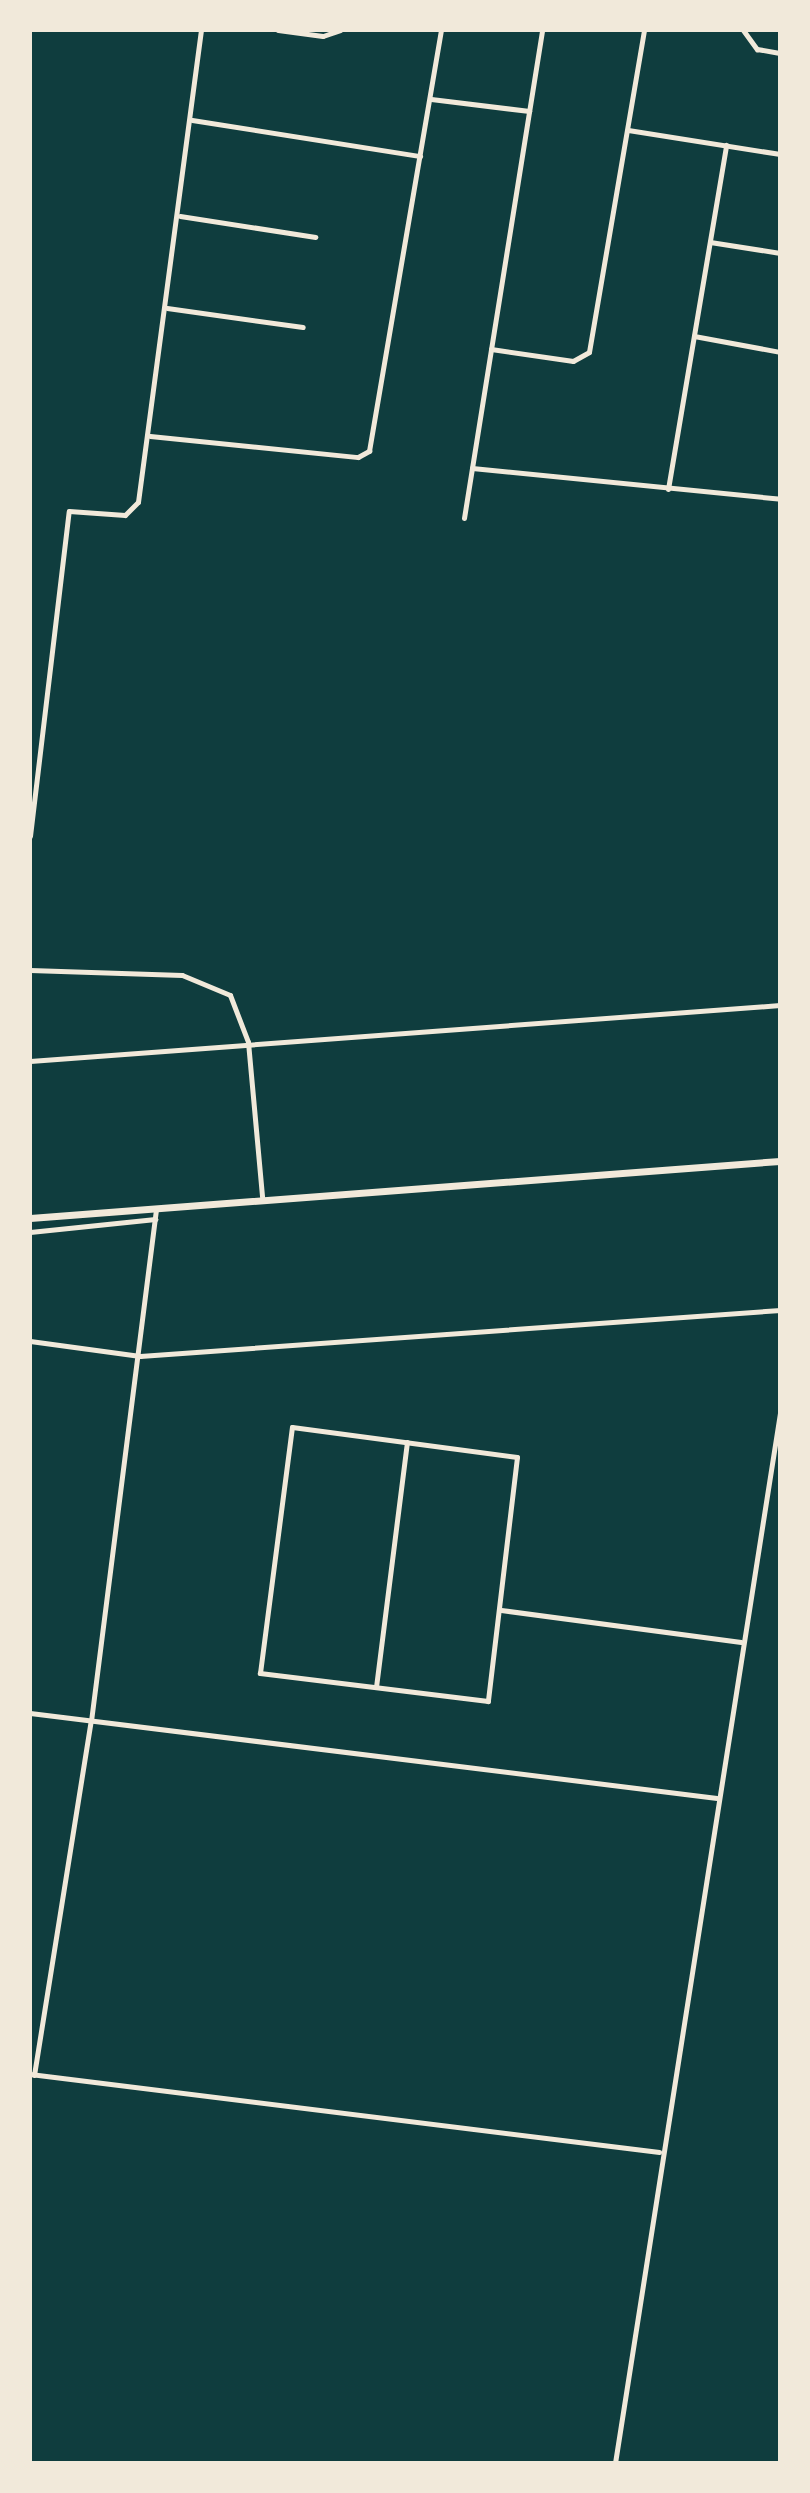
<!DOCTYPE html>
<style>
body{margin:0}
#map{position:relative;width:810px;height:2493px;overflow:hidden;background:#0f3d3e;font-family:"Noto Sans",sans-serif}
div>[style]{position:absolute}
.minor>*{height:5px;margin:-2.5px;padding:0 2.5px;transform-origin:2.5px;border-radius:2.5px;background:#f1e9da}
.secondary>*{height:7px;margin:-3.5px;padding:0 3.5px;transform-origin:3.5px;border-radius:3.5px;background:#f1e9da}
span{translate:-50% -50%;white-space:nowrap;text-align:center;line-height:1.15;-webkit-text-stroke:6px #f1e9da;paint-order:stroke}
.frame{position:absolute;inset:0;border:32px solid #f1e9da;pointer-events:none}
</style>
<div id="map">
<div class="minor">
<i style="left:278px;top:30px;width:45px;rotate:7.6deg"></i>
<i style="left:323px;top:36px;width:18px;rotate:-19deg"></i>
<i style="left:743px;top:30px;width:24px;rotate:54deg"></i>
<i style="left:757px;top:49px;width:23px;rotate:10deg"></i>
<i style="left:431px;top:99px;width:99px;rotate:7deg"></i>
<i style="left:192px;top:120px;width:231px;rotate:9deg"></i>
<i style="left:628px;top:130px;width:154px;rotate:9deg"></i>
<i style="left:180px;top:216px;width:137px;rotate:8.8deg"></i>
<i style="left:710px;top:242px;width:71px;rotate:8.9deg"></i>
<i style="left:167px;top:308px;width:137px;rotate:8deg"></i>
<i style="left:694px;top:336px;width:87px;rotate:10.5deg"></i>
<i style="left:491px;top:349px;width:83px;rotate:8.3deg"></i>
<i style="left:573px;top:361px;width:18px;rotate:-29deg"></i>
<i style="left:589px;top:352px;width:327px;rotate:-80.3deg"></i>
<i style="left:150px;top:436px;width:209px;rotate:5.8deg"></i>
<i style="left:358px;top:457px;width:13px;rotate:-29deg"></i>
<i style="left:369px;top:451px;width:427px;rotate:-80.3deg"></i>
<i style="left:472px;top:468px;width:310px;rotate:5.7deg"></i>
<i style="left:668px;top:489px;width:349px;rotate:-80.4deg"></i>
<i style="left:464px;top:518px;width:494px;rotate:-80.9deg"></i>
<i style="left:30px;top:836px;width:327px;rotate:-83.2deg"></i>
<i style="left:69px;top:511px;width:56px;rotate:4.1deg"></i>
<i style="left:125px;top:515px;width:18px;rotate:-45deg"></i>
<i style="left:138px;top:502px;width:476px;rotate:-82.4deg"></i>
<i style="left:30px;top:970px;width:152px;rotate:1.9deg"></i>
<i style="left:182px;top:975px;width:52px;rotate:22.6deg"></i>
<i style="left:230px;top:995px;width:50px;rotate:69deg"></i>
<i style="left:248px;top:1042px;width:156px;rotate:84.8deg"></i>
<i style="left:30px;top:1061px;width:752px;rotate:-4.27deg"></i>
<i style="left:30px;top:1232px;width:126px;rotate:-5.9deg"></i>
<i style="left:30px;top:1341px;width:111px;rotate:7.8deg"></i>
<i style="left:140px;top:1356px;width:642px;rotate:-4.11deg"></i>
<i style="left:292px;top:1427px;width:227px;rotate:7.6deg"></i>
<i style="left:517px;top:1457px;width:246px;rotate:96.8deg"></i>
<i style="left:488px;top:1701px;width:230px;rotate:-173deg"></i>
<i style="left:260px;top:1673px;width:248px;rotate:-82.6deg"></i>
<i style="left:501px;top:1610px;width:242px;rotate:7.6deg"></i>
<i style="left:376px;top:1687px;width:247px;rotate:-82.8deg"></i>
<i style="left:30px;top:1713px;width:692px;rotate:7.05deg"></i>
<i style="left:30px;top:2074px;width:634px;rotate:7.07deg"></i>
<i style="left:34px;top:2075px;width:359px;rotate:-80.9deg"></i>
<i style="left:91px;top:1721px;width:516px;rotate:-82.76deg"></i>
<i style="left:615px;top:2463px;width:1063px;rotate:-81.07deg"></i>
</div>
<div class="secondary">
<i style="left:30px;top:1218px;width:752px;rotate:-4.35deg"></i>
</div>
<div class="frame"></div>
</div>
